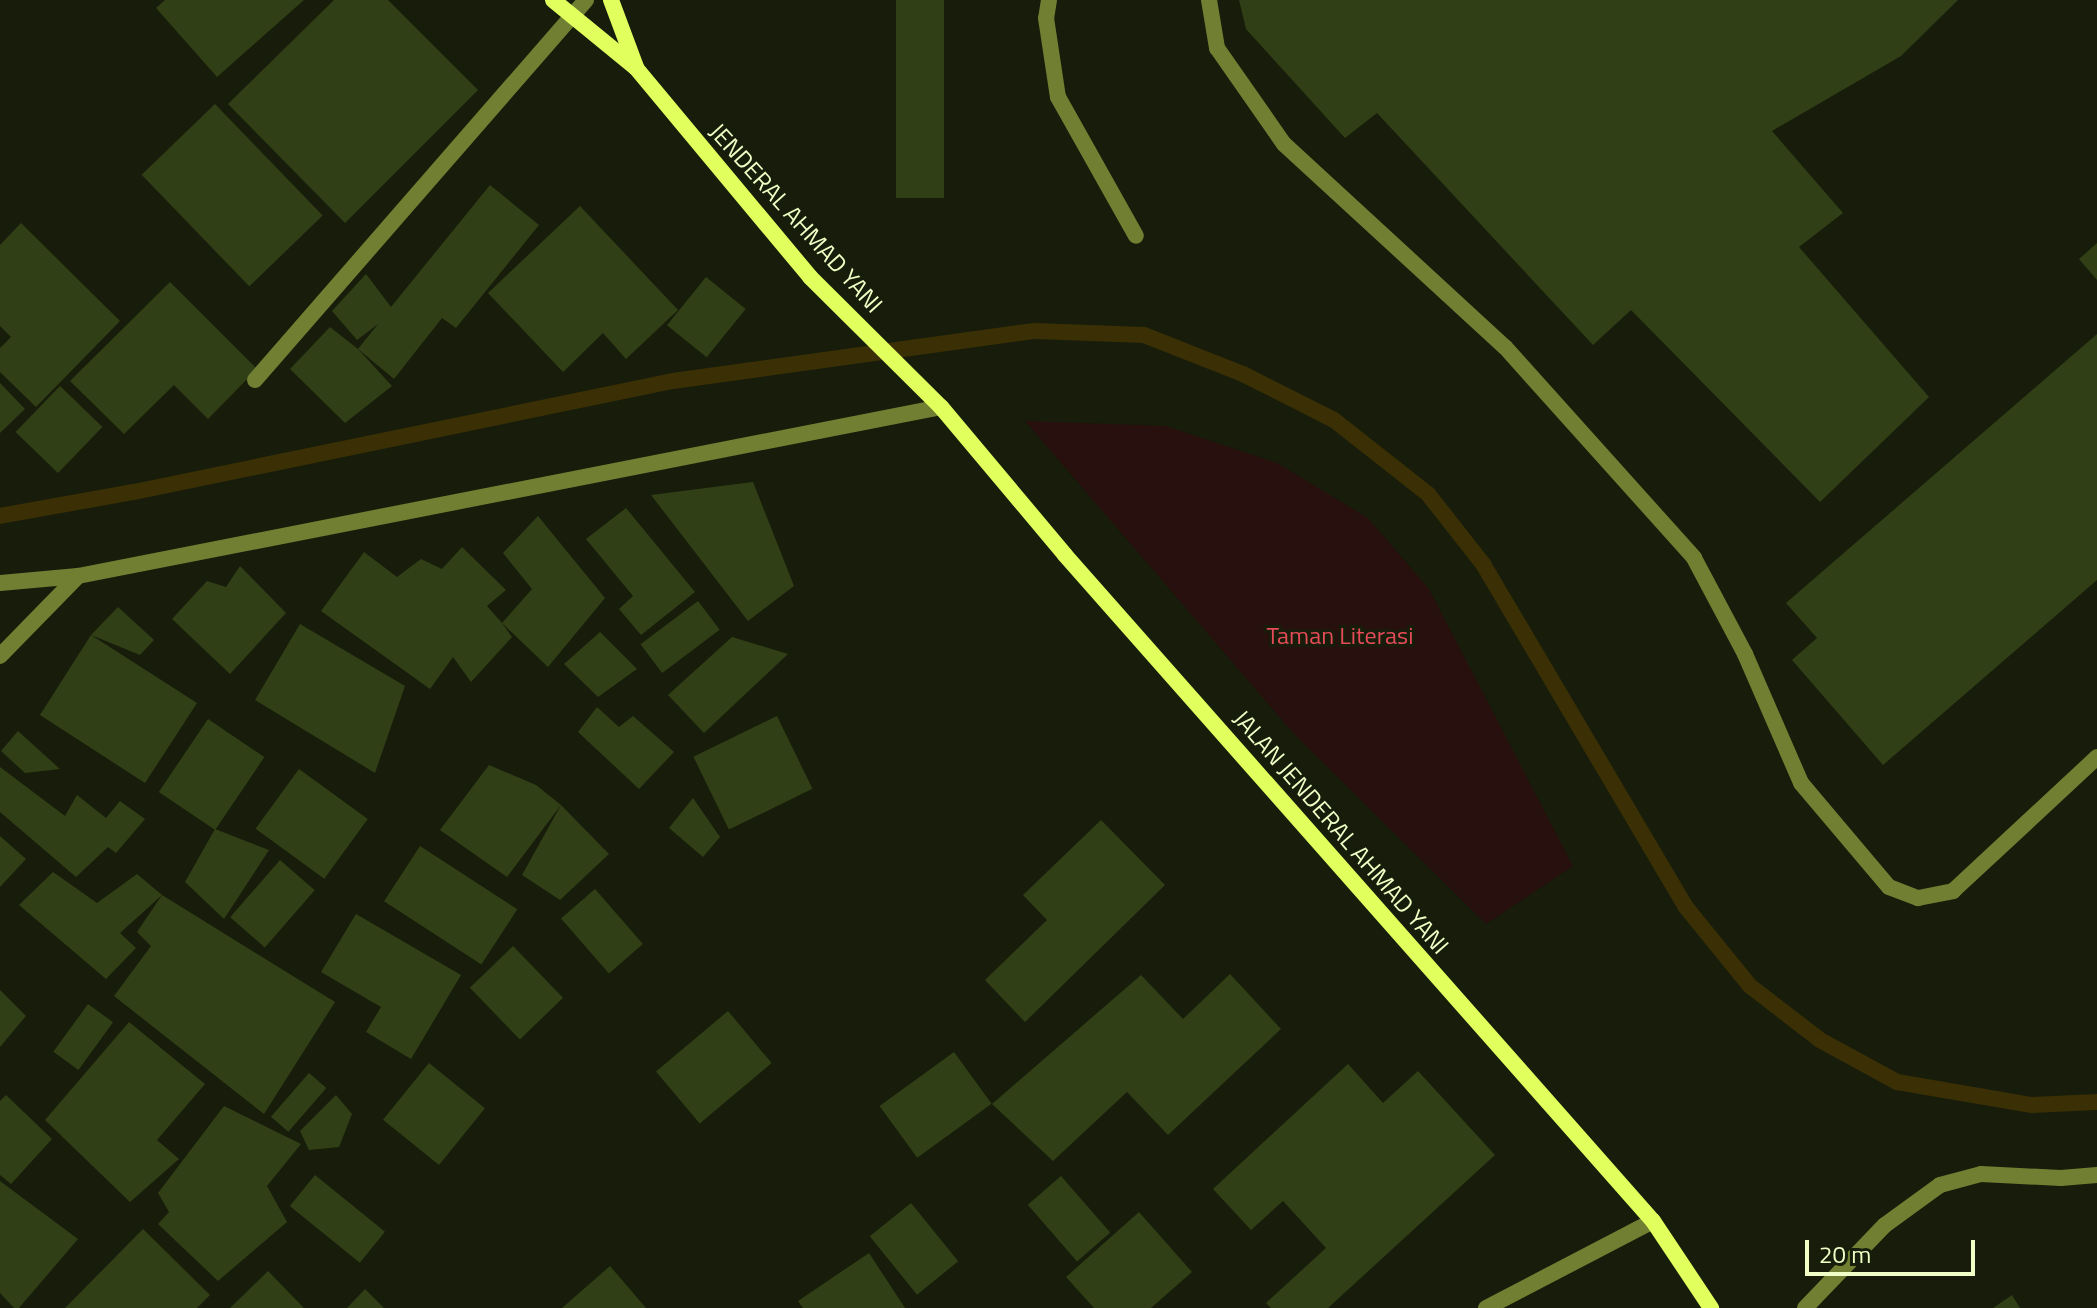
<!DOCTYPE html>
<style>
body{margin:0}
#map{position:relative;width:2097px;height:1308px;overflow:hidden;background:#171d0a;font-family:"Titillium Web",sans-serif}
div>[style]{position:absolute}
.green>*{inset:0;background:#27100d}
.stream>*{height:16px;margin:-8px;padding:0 8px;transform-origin:8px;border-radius:8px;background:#3a2f05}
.building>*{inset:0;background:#303f15;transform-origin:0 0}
.service>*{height:16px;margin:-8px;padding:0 8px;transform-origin:8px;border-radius:8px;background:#707f32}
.minor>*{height:16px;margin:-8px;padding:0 8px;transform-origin:8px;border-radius:8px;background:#707f32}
.secondary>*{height:16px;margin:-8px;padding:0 8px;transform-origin:8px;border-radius:8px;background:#e1ff5d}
span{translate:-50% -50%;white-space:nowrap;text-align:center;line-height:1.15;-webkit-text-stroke:6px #171d0a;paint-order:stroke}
.street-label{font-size:24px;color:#efffc6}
.park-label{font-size:24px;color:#e64b59}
.scale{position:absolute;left:1805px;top:1240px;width:170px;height:36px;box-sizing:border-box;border:4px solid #efffc6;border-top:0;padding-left:10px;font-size:24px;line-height:28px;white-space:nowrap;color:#efffc6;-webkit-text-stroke:6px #171d0a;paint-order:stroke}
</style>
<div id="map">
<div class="green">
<i style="clip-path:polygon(1025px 421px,1166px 426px,1277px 463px,1368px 518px,1429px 589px,1573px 866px,1486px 924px,1295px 735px)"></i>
</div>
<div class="stream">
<i style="left:0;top:516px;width:136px;rotate:-10.2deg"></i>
<i style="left:134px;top:492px;width:550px;rotate:-11.64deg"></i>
<i style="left:673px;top:381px;width:365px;rotate:-7.9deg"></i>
<i style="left:1035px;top:331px;width:109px;rotate:2.1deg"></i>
<i style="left:1144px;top:335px;width:106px;rotate:21.5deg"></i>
<i style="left:1243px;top:374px;width:102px;rotate:26.8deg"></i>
<i style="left:1334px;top:420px;width:120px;rotate:38.2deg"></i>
<i style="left:1428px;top:494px;width:89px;rotate:51.8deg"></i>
<i style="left:1483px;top:564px;width:397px;rotate:59.4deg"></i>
<i style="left:1685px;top:906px;width:103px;rotate:50.9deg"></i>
<i style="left:1750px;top:986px;width:88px;rotate:37.6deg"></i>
<i style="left:1820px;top:1040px;width:88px;rotate:28.6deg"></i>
<i style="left:1897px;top:1082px;width:137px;rotate:9.7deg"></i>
<i style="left:2032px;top:1105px;width:65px;rotate:-2.6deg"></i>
</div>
<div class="building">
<i style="clip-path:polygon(165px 0,304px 0,217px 77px,156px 8px)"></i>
<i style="clip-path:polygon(334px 0,388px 0,478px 90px,345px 223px,228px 104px)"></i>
<i style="left:896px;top:0;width:48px;height:198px"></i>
<i style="clip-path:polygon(1239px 0,1958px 0,1901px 56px,1772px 131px,1843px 213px,1799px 247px,1929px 397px,1820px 502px,1631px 310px,1593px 345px,1377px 113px,1345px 138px,1246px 29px)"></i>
<i style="left:215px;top:104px;width:155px;height:102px;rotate:46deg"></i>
<i style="clip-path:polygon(490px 185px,539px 225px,456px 328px,442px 318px,394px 379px,358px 349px,378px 324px,357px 340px,332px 311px,366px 274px,391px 307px)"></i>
<i style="clip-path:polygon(580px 206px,678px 310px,626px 359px,603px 333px,563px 372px,488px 293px)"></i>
<i style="clip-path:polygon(21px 223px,120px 321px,36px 407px,0 372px,0 348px,11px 337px,0 326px,0 245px)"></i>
<i style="clip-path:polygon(2097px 243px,2097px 280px,2079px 259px)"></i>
<i style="left:706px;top:277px;width:51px;height:62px;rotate:39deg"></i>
<i style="clip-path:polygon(170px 282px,257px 369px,208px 419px,174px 385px,124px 434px,70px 381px)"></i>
<i style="clip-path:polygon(330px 327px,358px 349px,392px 386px,345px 423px,290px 369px)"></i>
<i style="clip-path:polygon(2097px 334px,2097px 580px,1883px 765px,1792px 660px,1817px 638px,1786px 603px)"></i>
<i style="clip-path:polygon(0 383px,25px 409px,0 433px)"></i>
<i style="left:60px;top:386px;width:59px;height:64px;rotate:44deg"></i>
<i style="clip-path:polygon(753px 482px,794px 586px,748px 621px,651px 495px)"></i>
<i style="clip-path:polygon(626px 508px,695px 592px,641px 635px,619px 609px,633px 596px,586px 539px)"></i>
<i style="clip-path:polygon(538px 516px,605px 598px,548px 667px,502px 623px,512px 637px,471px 682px,453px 657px,430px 689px,321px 611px,364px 552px,397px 577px,421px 559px,442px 569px,462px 547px,506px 590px,487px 606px,502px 623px,532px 589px,503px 553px)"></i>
<i style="clip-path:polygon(240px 566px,286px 613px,230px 674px,172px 619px,207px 581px,226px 587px)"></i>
<i style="left:698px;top:601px;width:36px;height:72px;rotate:53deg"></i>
<i style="clip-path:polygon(118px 607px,154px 640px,140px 655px,91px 635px,197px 703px,145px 783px,40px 715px,91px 635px)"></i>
<i style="clip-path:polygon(300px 624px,405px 686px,375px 773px,255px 700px)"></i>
<i style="clip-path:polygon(600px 632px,637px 669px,598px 697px,564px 664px)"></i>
<i style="clip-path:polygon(732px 637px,788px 654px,704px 733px,668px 695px)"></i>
<i style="clip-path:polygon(597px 707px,619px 727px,633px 716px,674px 752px,639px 789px,578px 732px)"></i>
<i style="left:777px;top:716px;width:81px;height:93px;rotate:64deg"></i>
<i style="left:208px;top:719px;width:68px;height:88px;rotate:34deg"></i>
<i style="clip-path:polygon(18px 731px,60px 769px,25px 773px,1px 751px)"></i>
<i style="clip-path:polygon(489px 765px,536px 785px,561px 805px,609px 854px,560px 900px,522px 875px,561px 805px,507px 877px,440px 830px)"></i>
<i style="clip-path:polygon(0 767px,65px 816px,77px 795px,106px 818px,120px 801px,145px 819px,116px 853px,108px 847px,76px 877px,0 812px)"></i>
<i style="left:299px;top:769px;width:85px;height:74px;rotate:36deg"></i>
<i style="clip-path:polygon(693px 798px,720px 837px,703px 857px,669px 828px)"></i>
<i style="clip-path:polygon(1101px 820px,1165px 885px,1025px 1022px,985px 980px,1047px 920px,1023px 895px)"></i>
<i style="clip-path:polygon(215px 829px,269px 850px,224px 919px,185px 882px)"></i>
<i style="clip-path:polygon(0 836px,26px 859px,0 887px)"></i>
<i style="left:420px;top:846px;width:116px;height:66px;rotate:33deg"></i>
<i style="left:280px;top:860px;width:46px;height:76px;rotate:41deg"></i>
<i style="clip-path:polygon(53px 872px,97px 903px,137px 874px,162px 895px,335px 1002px,264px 1114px,114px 996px,151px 946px,137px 932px,162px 895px,120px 933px,136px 948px,106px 979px,19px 905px)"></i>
<i style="left:595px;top:889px;width:73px;height:45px;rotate:49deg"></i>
<i style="clip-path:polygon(356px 914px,461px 975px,411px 1059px,366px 1032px,381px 1007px,321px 972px)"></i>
<i style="left:513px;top:946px;width:72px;height:60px;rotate:46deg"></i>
<i style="clip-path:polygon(1230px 974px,1281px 1029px,1168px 1135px,1127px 1092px,1053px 1161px,992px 1104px,1141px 975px,1183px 1019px)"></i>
<i style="clip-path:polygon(0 990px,26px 1016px,0 1047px)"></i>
<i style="left:88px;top:1004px;width:31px;height:59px;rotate:36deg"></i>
<i style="left:728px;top:1011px;width:68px;height:94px;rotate:50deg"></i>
<i style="clip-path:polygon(129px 1022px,205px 1084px,157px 1140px,179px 1159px,130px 1202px,45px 1120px)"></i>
<i style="left:954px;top:1052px;width:64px;height:92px;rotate:54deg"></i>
<i style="left:429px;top:1063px;width:72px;height:73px;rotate:39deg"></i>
<i style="clip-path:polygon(1348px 1064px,1383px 1103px,1418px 1071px,1495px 1155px,1328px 1308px,1271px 1308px,1266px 1303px,1326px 1248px,1283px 1201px,1251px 1230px,1213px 1189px)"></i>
<i style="left:309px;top:1073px;width:23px;height:58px;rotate:41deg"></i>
<i style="clip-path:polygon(6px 1095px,52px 1139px,11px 1184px,0 1175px,0 1101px)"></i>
<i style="clip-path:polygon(336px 1095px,352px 1114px,339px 1147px,309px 1150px,300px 1131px)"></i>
<i style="clip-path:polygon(224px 1106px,301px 1144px,267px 1186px,287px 1222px,218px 1281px,158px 1224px,169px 1212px,158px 1193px)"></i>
<i style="left:315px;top:1175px;width:90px;height:40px;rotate:39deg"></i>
<i style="left:1061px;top:1176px;width:75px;height:44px;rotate:49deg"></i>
<i style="clip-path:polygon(0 1181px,78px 1239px,19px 1308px,14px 1308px,0 1293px)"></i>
<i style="left:911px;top:1203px;width:75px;height:53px;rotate:51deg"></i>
<i style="clip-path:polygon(1139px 1212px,1192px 1272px,1151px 1308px,1094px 1308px,1066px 1277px)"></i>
<i style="clip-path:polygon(143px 1229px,210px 1295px,197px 1308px,65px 1308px)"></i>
<i style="clip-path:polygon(869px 1253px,905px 1308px,803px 1308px,798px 1301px)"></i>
<i style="clip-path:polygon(610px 1266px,646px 1308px,562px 1308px)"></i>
<i style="clip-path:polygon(268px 1271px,304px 1308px,230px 1308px)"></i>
<i style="clip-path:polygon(365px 1289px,384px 1308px,347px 1308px)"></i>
<i style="clip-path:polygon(2012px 1295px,2020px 1308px,1993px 1308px)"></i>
</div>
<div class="service">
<i style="left:1049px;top:0;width:18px;rotate:99deg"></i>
<i style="left:1046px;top:18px;width:80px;rotate:81.4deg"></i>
<i style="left:1058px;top:97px;width:159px;rotate:60.7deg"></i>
<i style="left:1209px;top:0;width:49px;rotate:80.5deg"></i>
<i style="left:1217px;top:48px;width:117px;rotate:55.1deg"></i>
<i style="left:1284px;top:144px;width:300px;rotate:42.6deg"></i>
<i style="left:1505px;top:347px;width:283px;rotate:48.1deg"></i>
<i style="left:1694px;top:558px;width:109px;rotate:62deg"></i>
<i style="left:1745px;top:654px;width:141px;rotate:66.5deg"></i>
<i style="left:1801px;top:783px;width:136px;rotate:49.8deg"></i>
<i style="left:1889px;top:887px;width:31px;rotate:21deg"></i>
<i style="left:1918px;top:898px;width:36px;rotate:-11deg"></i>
<i style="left:1953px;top:891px;width:197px;rotate:-42.9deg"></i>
</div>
<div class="minor">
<i style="left:255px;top:380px;width:504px;rotate:-48.94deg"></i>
<i style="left:0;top:583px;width:78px;rotate:-5.1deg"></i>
<i style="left:78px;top:576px;width:879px;rotate:-11.08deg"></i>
<i style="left:0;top:656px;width:112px;rotate:-45.7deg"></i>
<i style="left:1486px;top:1308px;width:188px;rotate:-27.5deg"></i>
<i style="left:1805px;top:1308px;width:115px;rotate:-46.1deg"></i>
<i style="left:1885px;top:1225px;width:68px;rotate:-36deg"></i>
<i style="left:1940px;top:1185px;width:42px;rotate:-15deg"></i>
<i style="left:1981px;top:1174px;width:80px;rotate:2.9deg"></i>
<i style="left:2061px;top:1178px;width:36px;rotate:-5deg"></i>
</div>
<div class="secondary">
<i style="left:553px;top:0;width:107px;rotate:39.3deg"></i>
<i style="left:636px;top:68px;width:272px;rotate:50.2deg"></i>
<i style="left:810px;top:277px;width:185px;rotate:44.8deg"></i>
<i style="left:941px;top:407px;width:193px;rotate:50deg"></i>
<i style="left:1065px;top:555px;width:888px;rotate:48.56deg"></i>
<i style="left:1653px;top:1221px;width:105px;rotate:56.3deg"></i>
<i style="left:611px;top:0;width:72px;rotate:69.5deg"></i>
</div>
<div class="street-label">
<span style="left:796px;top:218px;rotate:48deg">JENDERAL AHMAD YANI</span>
<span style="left:1341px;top:832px;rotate:49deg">JALAN JENDERAL AHMAD YANI</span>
</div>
<div class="park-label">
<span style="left:1340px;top:636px">Taman Literasi</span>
</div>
<div class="scale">20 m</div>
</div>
